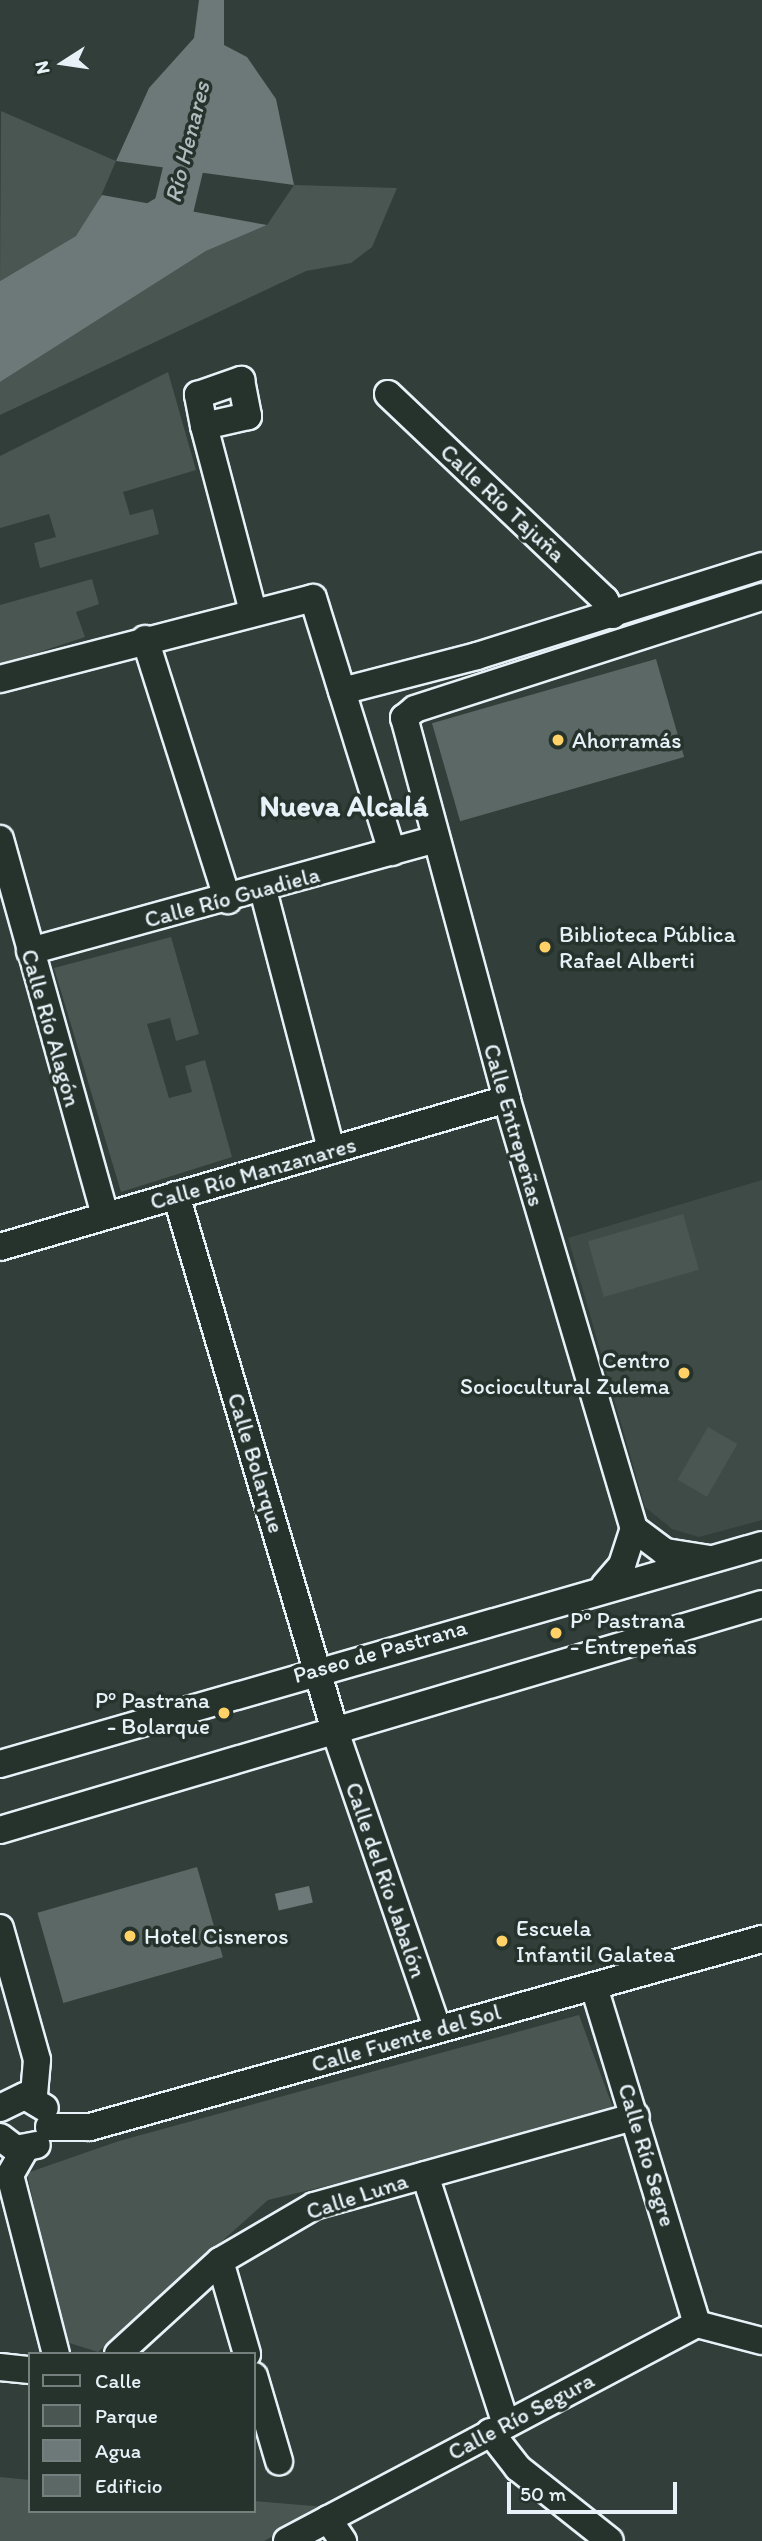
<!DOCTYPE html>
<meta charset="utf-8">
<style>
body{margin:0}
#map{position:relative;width:762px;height:2541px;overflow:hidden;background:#323e39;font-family:Itim,sans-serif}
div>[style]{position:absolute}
.built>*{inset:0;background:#3f4b46}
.green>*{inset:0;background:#495651;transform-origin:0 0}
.water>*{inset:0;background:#6d7978;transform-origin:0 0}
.river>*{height:40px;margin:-20px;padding:0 20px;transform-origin:20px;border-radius:20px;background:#6d7978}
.building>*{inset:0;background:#5c6865;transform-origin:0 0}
.roads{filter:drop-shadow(2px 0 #e8f1f8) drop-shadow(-2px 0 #e8f1f8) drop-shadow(0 2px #e8f1f8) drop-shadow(0 -2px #e8f1f8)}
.street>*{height:26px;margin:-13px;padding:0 13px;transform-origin:13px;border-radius:13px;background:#26332d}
.dots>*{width:19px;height:19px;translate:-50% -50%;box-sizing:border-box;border:4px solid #26332d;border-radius:50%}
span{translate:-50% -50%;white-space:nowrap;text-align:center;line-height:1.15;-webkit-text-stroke:7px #26332d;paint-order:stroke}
.street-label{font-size:23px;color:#e8f1f8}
.poi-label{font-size:23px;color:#e8f1f8}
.left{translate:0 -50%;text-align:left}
.right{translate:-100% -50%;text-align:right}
.water-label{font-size:24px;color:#b1bbbe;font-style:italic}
.district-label{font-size:30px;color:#e8f1f8;font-weight:700}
.legend{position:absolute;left:28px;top:2352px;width:228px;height:161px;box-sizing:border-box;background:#26332d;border:2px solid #747f7e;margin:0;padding:9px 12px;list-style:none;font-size:21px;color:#e8f1f8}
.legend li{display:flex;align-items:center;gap:14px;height:35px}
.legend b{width:35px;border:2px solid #747f7e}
.north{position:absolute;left:28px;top:28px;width:70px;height:70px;-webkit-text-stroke:5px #26332d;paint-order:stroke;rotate:258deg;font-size:19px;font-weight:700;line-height:28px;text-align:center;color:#e8f1f8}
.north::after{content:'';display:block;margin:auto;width:24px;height:32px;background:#e8f1f8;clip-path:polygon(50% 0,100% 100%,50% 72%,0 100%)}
.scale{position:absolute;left:507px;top:2482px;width:170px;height:32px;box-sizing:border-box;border:4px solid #e8f1f8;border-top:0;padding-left:9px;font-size:21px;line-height:24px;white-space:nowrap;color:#e8f1f8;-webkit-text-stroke:5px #26332d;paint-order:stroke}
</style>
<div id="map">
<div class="built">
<i style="clip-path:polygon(762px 1180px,762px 1520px,699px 1537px,672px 1529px,645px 1507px,568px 1238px)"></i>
</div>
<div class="green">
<i style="clip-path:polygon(1px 111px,116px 161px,92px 217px,76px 236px,0 281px)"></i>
<i style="clip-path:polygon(294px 185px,397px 188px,372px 247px,351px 263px,306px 271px,0 415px,0 382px,206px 251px,267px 225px)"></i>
<i style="clip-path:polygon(168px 372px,196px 470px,123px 492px,130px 515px,153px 509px,159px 534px,40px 568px,34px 543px,56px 537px,49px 514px,0 528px,0 456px)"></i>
<i style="clip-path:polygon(92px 579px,99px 604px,76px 612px,85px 637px,0 665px,0 605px)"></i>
<i style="clip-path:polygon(171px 937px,199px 1034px,176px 1041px,170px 1018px,147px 1024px,169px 1098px,192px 1092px,185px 1066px,205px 1060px,232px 1157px,121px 1192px,54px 968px)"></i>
<i style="left:683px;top:1214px;width:58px;height:99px;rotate:74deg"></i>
<i style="left:708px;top:1427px;width:34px;height:61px;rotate:30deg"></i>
<i style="clip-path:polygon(579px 2015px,616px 2116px,268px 2200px,98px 2352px,63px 2341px,27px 2173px,119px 2141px)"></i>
<i style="clip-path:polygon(0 2477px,30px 2480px,30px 2511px,254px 2511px,254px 2501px,325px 2507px,264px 2541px,0 2541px)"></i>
</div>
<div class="water">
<i style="clip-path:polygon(199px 0,224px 0,224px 45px,247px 57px,276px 99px,294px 185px,116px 161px,149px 88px,194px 38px)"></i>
<i style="clip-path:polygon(102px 195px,267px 225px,206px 251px,0 382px,0 281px,76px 236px)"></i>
<i style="left:309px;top:1886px;width:17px;height:35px;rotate:77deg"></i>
</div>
<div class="river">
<i style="left:125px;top:240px;width:56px;rotate:-31.1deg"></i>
<i style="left:173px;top:211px;width:99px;rotate:-76.5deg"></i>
</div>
<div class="building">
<i style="left:656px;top:659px;width:102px;height:233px;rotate:74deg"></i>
<i style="left:197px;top:1867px;width:94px;height:166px;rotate:74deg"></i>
</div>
<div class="roads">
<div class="street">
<i style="left:388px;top:394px;width:299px;rotate:43.5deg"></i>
<i style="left:605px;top:600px;width:17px;rotate:62deg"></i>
<i style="left:204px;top:426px;width:32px;rotate:-101deg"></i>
<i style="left:198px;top:395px;width:46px;rotate:-19.2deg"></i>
<i style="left:241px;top:380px;width:37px;rotate:79deg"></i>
<i style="left:248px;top:416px;width:45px;rotate:167.2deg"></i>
<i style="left:204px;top:426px;width:191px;rotate:75.2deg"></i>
<i style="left:145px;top:639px;width:274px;rotate:72.4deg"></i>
<i style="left:0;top:679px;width:323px;rotate:-14.5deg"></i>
<i style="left:313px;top:598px;width:266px;rotate:72.7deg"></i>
<i style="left:342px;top:691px;width:139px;rotate:-14.5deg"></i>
<i style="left:477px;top:656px;width:299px;rotate:-17.5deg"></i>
<i style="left:0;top:839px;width:390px;rotate:74.4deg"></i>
<i style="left:263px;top:890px;width:269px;rotate:75.3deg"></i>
<i style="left:30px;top:951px;width:419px;rotate:-15.4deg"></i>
<i style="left:176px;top:1195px;width:559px;rotate:73.48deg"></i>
<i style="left:335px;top:1731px;width:314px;rotate:71deg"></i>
<i style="left:0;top:1247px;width:528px;rotate:-16.27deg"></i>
<i style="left:710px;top:1559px;width:46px;rotate:-171.2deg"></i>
<i style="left:665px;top:1552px;width:39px;rotate:-143deg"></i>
<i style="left:634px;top:1529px;width:448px;rotate:-106.5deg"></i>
<i style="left:507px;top:1099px;width:395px;rotate:-105.1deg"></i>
<i style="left:404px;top:718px;width:14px;rotate:-39deg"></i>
<i style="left:415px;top:709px;width:365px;rotate:-17.9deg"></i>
<i style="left:604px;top:1586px;width:28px;rotate:-49deg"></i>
<i style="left:622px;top:1565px;width:38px;rotate:-72deg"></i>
<i style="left:0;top:1764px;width:793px;rotate:-16.03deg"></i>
<i style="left:0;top:1830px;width:795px;rotate:-16.52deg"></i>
<i style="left:0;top:1928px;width:137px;rotate:74.3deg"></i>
<i style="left:37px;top:2060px;width:38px;rotate:95deg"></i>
<i style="left:594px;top:1987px;width:352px;rotate:73deg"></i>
<i style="left:0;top:2108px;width:28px;rotate:-26deg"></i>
<i style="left:25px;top:2096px;width:23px;rotate:31deg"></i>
<i style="left:49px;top:2127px;width:41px"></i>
<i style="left:90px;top:2127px;width:698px;rotate:-15.63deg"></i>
<i style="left:0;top:2137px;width:20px;rotate:37deg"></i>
<i style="left:16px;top:2149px;width:21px;rotate:-11deg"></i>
<i style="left:25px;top:2149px;width:30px;rotate:120deg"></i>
<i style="left:10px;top:2175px;width:185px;rotate:75.6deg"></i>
<i style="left:425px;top:2175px;width:262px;rotate:72deg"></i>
<i style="left:220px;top:2261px;width:97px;rotate:73.8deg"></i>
<i style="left:118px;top:2354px;width:138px;rotate:-42.4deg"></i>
<i style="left:220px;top:2261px;width:109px;rotate:-30.3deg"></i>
<i style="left:314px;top:2206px;width:334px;rotate:-15.6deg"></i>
<i style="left:0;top:2367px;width:30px;rotate:6deg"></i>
<i style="left:254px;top:2376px;width:89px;rotate:73.6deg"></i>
<i style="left:490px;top:2432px;width:46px;rotate:52.1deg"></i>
<i style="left:518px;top:2468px;width:117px;rotate:38.4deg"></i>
<i style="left:328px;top:2519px;width:27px;rotate:56deg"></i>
<i style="left:287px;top:2541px;width:464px;rotate:-27.9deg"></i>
<i style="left:697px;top:2324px;width:67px;rotate:14.7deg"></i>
</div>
</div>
<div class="dots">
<i style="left:558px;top:740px;background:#ffd166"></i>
<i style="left:545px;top:947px;background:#ffd166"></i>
<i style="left:684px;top:1373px;background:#ffd166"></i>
<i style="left:556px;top:1633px;background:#ffd166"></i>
<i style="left:224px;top:1713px;background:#ffd166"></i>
<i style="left:130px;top:1936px;background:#ffd166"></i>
<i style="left:502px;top:1941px;background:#ffd166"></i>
</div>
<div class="street-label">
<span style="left:503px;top:503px;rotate:43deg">Calle Río Tajuña</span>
<span style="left:232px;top:897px;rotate:-15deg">Calle Río Guadiela</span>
<span style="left:51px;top:1028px;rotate:74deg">Calle Río Alagón</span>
<span style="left:514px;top:1125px;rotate:74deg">Calle Entrepeñas</span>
<span style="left:253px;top:1173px;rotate:-16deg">Calle Río Manzanares</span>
<span style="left:256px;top:1463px;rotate:73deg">Calle Bolarque</span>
<span style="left:380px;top:1651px;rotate:-16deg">Paseo de Pastrana</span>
<span style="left:386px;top:1880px;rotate:71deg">Calle del Río Jabalón</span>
<span style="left:406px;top:2038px;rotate:-16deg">Calle Fuente del Sol</span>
<span style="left:647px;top:2155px;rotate:73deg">Calle Río Segre</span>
<span style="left:357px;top:2196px;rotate:-18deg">Calle Luna</span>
<span style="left:521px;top:2416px;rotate:-28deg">Calle Río Segura</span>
</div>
<div class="poi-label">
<span class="left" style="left:572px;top:740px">Ahorramás</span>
<span class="left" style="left:559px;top:947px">Biblioteca Pública<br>Rafael Alberti</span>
<span class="right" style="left:670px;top:1373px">Centro<br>Sociocultural Zulema</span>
<span class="left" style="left:570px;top:1633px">Pº Pastrana<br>- Entrepeñas</span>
<span class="right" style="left:210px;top:1713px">Pº Pastrana<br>- Bolarque</span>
<span class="left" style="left:516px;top:1941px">Escuela<br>Infantil Galatea</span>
<span class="left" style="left:144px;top:1936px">Hotel Cisneros</span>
</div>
<div class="water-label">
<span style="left:187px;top:142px;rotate:-76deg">Río Henares</span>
</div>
<div class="district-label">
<span style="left:344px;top:806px">Nueva Alcalá</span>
</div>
<ul class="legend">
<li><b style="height:9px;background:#26332d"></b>Calle</li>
<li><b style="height:19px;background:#495651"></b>Parque</li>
<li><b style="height:19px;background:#6d7978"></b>Agua</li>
<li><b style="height:19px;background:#5c6865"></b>Edificio</li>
</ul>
<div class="north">N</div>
<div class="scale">50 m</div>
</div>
